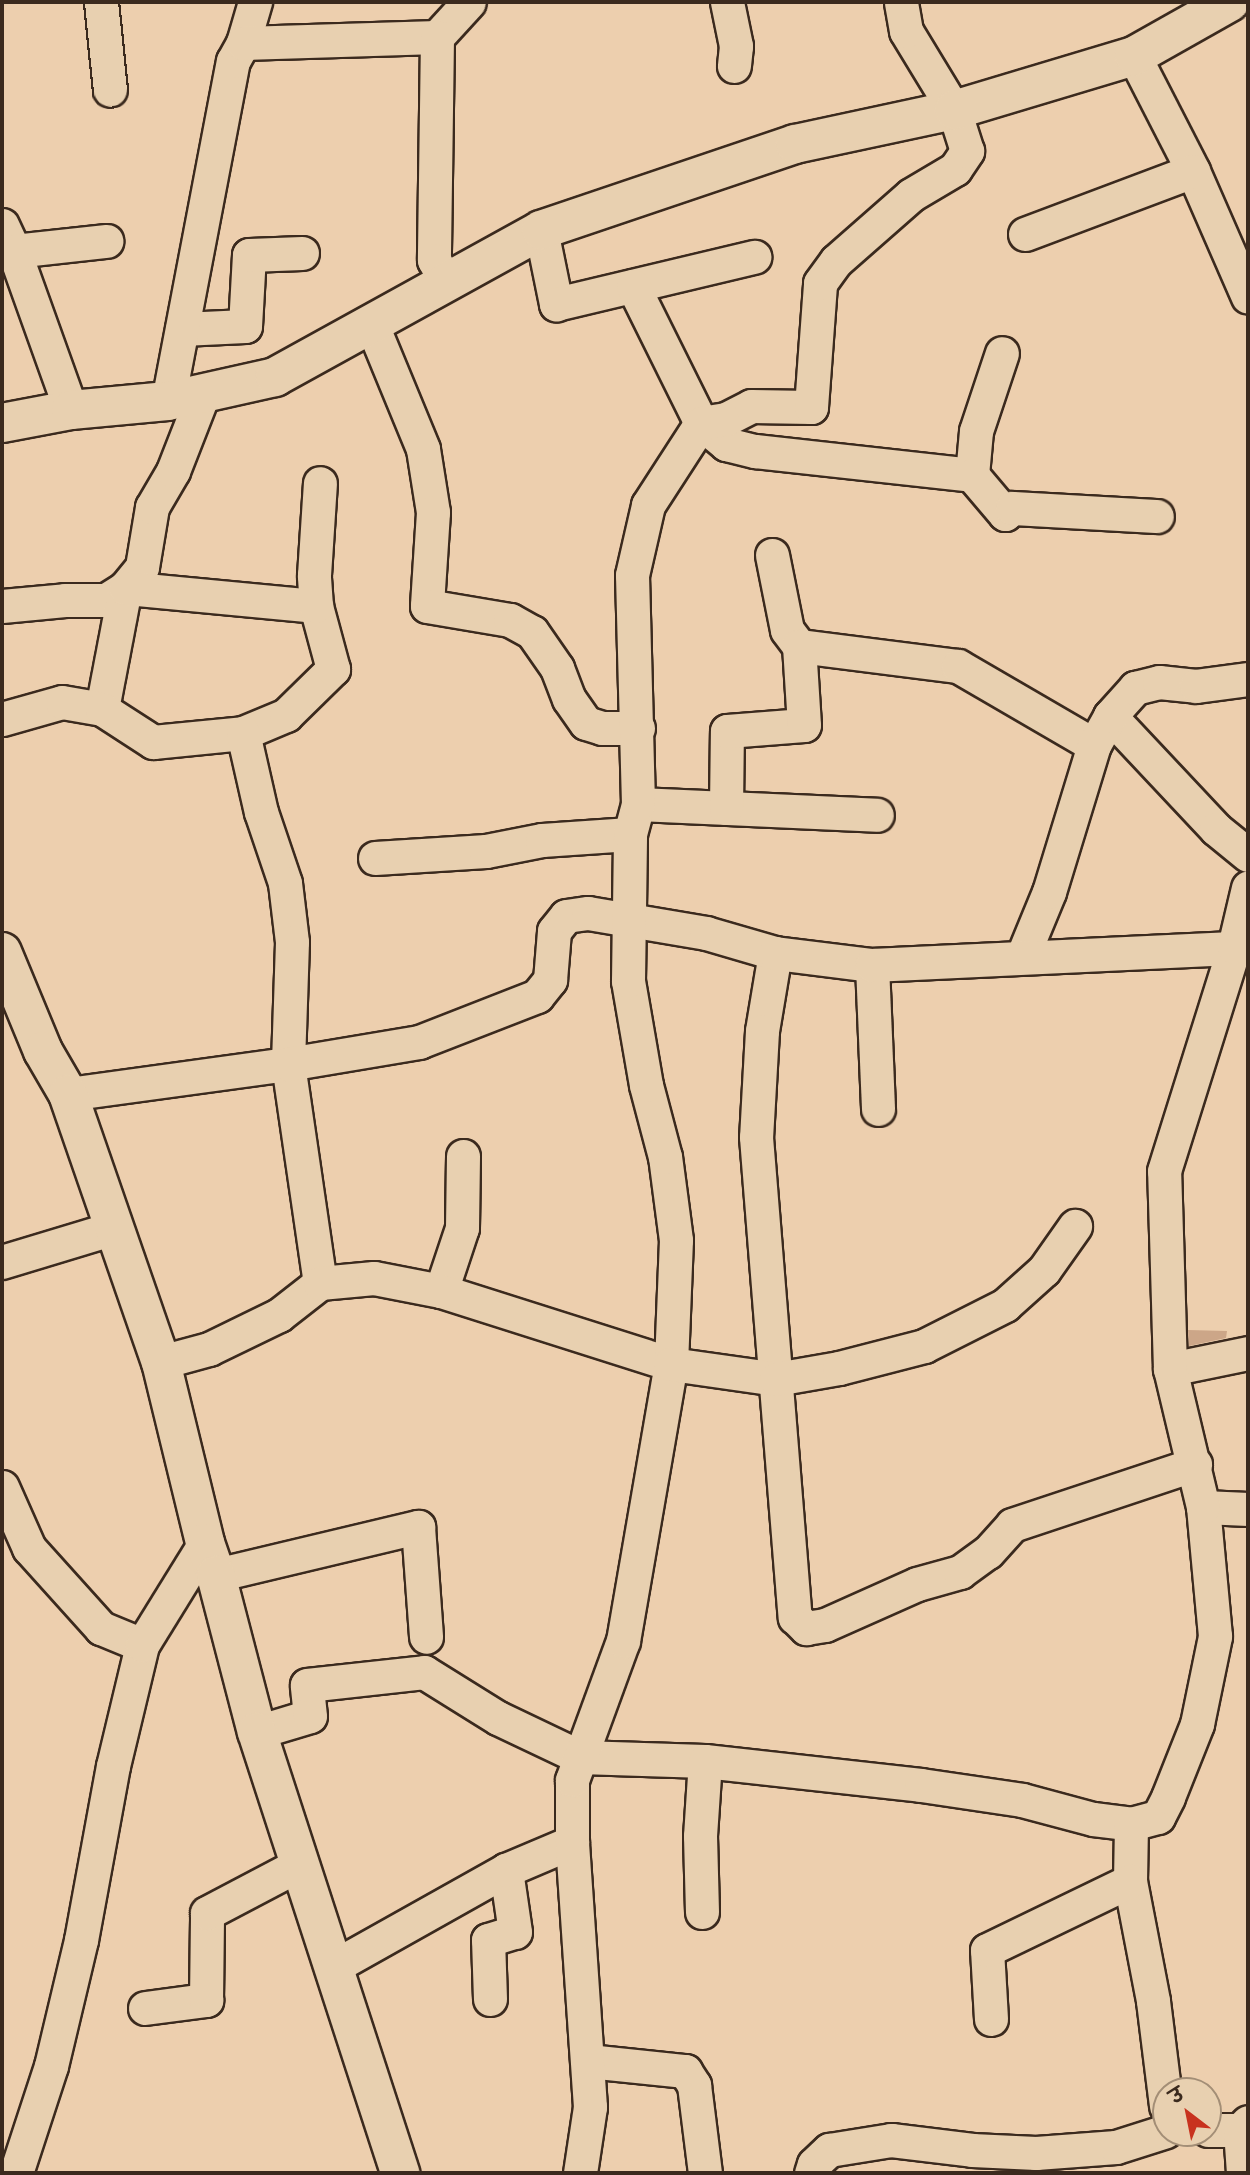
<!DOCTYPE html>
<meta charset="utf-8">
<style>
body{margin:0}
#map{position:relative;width:1250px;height:2175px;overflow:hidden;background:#edcfae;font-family:Sriracha,"Playpen Sans Deva",sans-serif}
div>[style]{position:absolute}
.building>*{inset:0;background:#cca688}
.roads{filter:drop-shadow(2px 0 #3b2a1e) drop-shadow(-2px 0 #3b2a1e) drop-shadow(0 2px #3b2a1e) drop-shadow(0 -2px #3b2a1e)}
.street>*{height:33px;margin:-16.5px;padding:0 16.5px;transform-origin:16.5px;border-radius:16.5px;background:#e8d0b0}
.secondary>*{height:38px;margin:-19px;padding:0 19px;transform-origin:19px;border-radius:19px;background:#e8d0b0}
span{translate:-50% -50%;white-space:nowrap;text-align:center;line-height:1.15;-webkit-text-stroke:6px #e8d0b0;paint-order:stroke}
.frame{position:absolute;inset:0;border:4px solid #3b2a1e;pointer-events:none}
.north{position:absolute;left:1152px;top:2077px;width:70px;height:70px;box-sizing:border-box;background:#e8d0b0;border:2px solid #a38e76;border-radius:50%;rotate:328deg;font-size:19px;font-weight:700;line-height:28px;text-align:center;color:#3b2a1e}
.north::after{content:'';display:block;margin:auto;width:24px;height:32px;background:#c8321e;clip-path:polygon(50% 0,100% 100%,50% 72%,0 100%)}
</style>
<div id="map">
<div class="building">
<i style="clip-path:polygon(1188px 1330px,1227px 1331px,1226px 1338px,1189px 1346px)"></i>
</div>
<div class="roads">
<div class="street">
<i style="left:101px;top:2px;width:88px;rotate:84.2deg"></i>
<i style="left:727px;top:2px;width:45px;rotate:78.4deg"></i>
<i style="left:736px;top:46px;width:20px;rotate:96deg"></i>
<i style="left:437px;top:37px;width:47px;rotate:-47.6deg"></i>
<i style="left:243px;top:43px;width:43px;rotate:-73.7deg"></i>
<i style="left:1134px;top:56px;width:129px;rotate:62.8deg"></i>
<i style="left:1193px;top:171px;width:137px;rotate:66.4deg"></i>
<i style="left:2px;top:225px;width:29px;rotate:65deg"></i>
<i style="left:14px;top:251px;width:169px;rotate:70.3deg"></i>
<i style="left:541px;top:230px;width:76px;rotate:78.5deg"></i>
<i style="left:556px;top:304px;width:204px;rotate:-13.4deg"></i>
<i style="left:1025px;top:234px;width:179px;rotate:-20.6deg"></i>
<i style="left:14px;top:251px;width:93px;rotate:-6.2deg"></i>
<i style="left:633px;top:286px;width:153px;rotate:63.6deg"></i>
<i style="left:701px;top:423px;width:33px;rotate:40deg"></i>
<i style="left:726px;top:444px;width:30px;rotate:14deg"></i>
<i style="left:755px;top:451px;width:218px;rotate:6.3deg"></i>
<i style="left:972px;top:475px;width:44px;rotate:-84.8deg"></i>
<i style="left:976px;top:431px;width:82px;rotate:-71.6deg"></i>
<i style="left:372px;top:325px;width:134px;rotate:67.6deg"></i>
<i style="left:423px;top:449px;width:64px;rotate:81deg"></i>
<i style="left:433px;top:512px;width:94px;rotate:93.7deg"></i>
<i style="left:427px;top:606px;width:84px;rotate:9.6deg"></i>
<i style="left:510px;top:620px;width:25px;rotate:29deg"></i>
<i style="left:532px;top:632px;width:44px;rotate:55.2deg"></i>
<i style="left:557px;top:668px;width:33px;rotate:69deg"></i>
<i style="left:569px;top:699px;width:29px;rotate:55deg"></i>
<i style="left:586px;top:723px;width:17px;rotate:17deg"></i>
<i style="left:602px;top:728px;width:36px"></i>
<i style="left:182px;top:329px;width:63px;rotate:-2.7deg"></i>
<i style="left:245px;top:326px;width:71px;rotate:-86.8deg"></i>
<i style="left:249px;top:255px;width:53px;rotate:-2.2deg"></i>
<i style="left:168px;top:401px;width:346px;rotate:-79.2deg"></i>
<i style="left:233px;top:61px;width:21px;rotate:-61deg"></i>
<i style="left:243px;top:43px;width:194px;rotate:-1.8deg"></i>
<i style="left:437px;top:37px;width:223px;rotate:90.8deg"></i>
<i style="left:434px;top:260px;width:26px;rotate:61deg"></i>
<i style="left:972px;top:475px;width:51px;rotate:49.8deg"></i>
<i style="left:1005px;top:514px;width:9px;rotate:-41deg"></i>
<i style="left:1012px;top:508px;width:145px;rotate:3.2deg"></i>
<i style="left:772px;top:555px;width:76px;rotate:78.7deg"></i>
<i style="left:787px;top:630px;width:20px;rotate:53deg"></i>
<i style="left:799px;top:646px;width:160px;rotate:7.2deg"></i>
<i style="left:958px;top:666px;width:157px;rotate:30.2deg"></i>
<i style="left:2px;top:606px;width:63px;rotate:-5.4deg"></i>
<i style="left:65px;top:600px;width:41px"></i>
<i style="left:106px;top:600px;width:22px;rotate:-32deg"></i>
<i style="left:125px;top:588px;width:27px;rotate:-51deg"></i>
<i style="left:142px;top:567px;width:61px;rotate:-80.5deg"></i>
<i style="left:152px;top:507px;width:42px;rotate:-59.7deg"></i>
<i style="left:173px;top:471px;width:83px;rotate:-68.7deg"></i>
<i style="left:102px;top:709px;width:123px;rotate:-79.2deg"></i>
<i style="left:125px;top:588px;width:192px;rotate:5.4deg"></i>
<i style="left:1110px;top:716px;width:155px;rotate:46.8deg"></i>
<i style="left:1216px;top:829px;width:41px;rotate:39.1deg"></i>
<i style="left:2px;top:719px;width:62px;rotate:-15.8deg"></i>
<i style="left:62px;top:702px;width:41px;rotate:9.9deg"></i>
<i style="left:102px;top:709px;width:61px;rotate:32.9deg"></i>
<i style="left:153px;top:742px;width:90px;rotate:-5.7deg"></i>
<i style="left:243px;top:733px;width:47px;rotate:-22.7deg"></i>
<i style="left:286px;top:715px;width:66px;rotate:-44.4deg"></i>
<i style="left:333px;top:669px;width:65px;rotate:-105.1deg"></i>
<i style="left:316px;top:606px;width:31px;rotate:-94deg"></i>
<i style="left:314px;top:575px;width:92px;rotate:-86.3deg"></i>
<i style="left:243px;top:733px;width:81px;rotate:77.2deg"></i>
<i style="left:261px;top:812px;width:75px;rotate:71.3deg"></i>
<i style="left:285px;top:883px;width:59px;rotate:83.2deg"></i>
<i style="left:292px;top:942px;width:122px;rotate:91.9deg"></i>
<i style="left:288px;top:1064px;width:221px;rotate:81.7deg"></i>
<i style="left:638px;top:804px;width:239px;rotate:2.6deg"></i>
<i style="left:726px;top:808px;width:77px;rotate:-89.3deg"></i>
<i style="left:727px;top:731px;width:77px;rotate:-4.5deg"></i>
<i style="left:804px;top:725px;width:79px;rotate:-93.6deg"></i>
<i style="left:375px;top:858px;width:111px;rotate:-3.6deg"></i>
<i style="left:486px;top:851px;width:57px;rotate:-11.1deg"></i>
<i style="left:542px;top:840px;width:88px;rotate:-3.9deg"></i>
<i style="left:775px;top:953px;width:79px;rotate:99.5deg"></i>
<i style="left:762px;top:1031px;width:106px;rotate:93.2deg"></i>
<i style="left:756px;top:1137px;width:482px;rotate:85.4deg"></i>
<i style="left:795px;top:1617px;width:16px;rotate:45deg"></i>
<i style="left:806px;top:1628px;width:19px;rotate:-9deg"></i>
<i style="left:825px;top:1625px;width:101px;rotate:-24deg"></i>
<i style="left:917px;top:1584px;width:45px;rotate:-15.6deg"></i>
<i style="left:960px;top:1572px;width:34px;rotate:-36deg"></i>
<i style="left:988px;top:1552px;width:36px;rotate:-48deg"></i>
<i style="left:1012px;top:1525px;width:193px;rotate:-18.4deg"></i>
<i style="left:1023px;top:955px;width:68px;rotate:-67.6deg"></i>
<i style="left:1049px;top:892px;width:154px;rotate:-73deg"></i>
<i style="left:1094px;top:745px;width:33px;rotate:-61deg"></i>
<i style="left:1110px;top:716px;width:38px;rotate:-48deg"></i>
<i style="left:1135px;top:688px;width:25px;rotate:-14deg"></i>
<i style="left:1159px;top:682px;width:37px;rotate:6deg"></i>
<i style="left:1196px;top:686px;width:52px;rotate:-7.7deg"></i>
<i style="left:872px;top:965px;width:144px;rotate:87.6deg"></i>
<i style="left:68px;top:1094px;width:222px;rotate:-7.8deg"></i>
<i style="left:288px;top:1064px;width:133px;rotate:-9.5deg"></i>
<i style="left:419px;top:1042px;width:127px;rotate:-21.3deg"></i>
<i style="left:537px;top:996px;width:21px;rotate:-51deg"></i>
<i style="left:550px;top:980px;width:49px;rotate:-85.3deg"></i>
<i style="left:554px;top:931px;width:19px;rotate:-51deg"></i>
<i style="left:566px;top:916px;width:22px;rotate:-8deg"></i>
<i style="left:588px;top:913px;width:120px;rotate:9.6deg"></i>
<i style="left:706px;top:933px;width:72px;rotate:16.2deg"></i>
<i style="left:775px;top:953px;width:98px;rotate:7.1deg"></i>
<i style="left:872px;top:965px;width:376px;rotate:-2.7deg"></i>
<i style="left:2px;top:1262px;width:117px;rotate:-16.9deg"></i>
<i style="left:441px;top:1291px;width:66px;rotate:-71.6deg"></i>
<i style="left:462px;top:1228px;width:72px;rotate:-89.2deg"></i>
<i style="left:161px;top:1362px;width:50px;rotate:-15.2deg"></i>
<i style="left:209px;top:1349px;width:78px;rotate:-25.9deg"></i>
<i style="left:279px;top:1315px;width:52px;rotate:-38deg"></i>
<i style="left:320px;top:1283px;width:54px;rotate:-5.3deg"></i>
<i style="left:374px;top:1278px;width:68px;rotate:11deg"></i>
<i style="left:441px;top:1291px;width:241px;rotate:17.6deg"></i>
<i style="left:671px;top:1364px;width:124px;rotate:-87.7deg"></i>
<i style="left:676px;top:1240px;width:84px;rotate:-97.5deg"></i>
<i style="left:665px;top:1157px;width:74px;rotate:-104.8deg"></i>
<i style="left:646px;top:1085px;width:106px;rotate:-99.8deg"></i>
<i style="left:628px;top:981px;width:147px;rotate:-89.2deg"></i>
<i style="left:630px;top:834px;width:31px;rotate:-75deg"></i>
<i style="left:638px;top:804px;width:229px;rotate:-91.5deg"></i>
<i style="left:632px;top:575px;width:72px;rotate:-77.1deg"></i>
<i style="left:648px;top:505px;width:98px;rotate:-57.1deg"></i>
<i style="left:701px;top:423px;width:25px;rotate:-9deg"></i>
<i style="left:726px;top:419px;width:28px;rotate:-27deg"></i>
<i style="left:751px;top:406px;width:60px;rotate:1deg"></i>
<i style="left:811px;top:407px;width:124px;rotate:-85.8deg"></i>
<i style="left:820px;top:283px;width:27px;rotate:-54deg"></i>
<i style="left:836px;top:261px;width:100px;rotate:-41.3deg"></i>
<i style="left:911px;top:195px;width:51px;rotate:-30.6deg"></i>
<i style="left:955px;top:169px;width:22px;rotate:-56deg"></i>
<i style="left:967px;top:151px;width:43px;rotate:-107.6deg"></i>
<i style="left:954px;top:110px;width:92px;rotate:-121.3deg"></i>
<i style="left:906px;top:31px;width:29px;rotate:-100deg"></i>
<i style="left:1170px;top:1369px;width:80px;rotate:-11.6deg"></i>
<i style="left:2px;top:1487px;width:67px;rotate:66.1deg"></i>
<i style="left:29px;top:1548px;width:108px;rotate:48deg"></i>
<i style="left:101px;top:1628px;width:44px;rotate:22.5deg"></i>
<i style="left:1203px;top:1507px;width:45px;rotate:2.5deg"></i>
<i style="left:216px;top:1575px;width:208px;rotate:-13.4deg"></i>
<i style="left:418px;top:1527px;width:110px;rotate:85.8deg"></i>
<i style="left:257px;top:1732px;width:55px;rotate:-16.8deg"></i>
<i style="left:310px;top:1716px;width:31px;rotate:-96deg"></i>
<i style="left:307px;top:1685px;width:118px;rotate:-6.3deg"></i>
<i style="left:424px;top:1672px;width:87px;rotate:31.9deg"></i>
<i style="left:498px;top:1718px;width:91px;rotate:25.4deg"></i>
<i style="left:580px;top:1757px;width:125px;rotate:1.8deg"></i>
<i style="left:705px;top:1761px;width:217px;rotate:6.3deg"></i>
<i style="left:921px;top:1785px;width:102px;rotate:8.4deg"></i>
<i style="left:1022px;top:1800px;width:73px;rotate:15deg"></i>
<i style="left:1093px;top:1819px;width:38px;rotate:7deg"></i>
<i style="left:1131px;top:1824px;width:28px;rotate:-15deg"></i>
<i style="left:1158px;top:1817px;width:22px;rotate:-63deg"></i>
<i style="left:1168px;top:1797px;width:79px;rotate:-68.3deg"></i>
<i style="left:1197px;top:1724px;width:90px;rotate:-78.4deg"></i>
<i style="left:1215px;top:1636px;width:130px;rotate:-95.3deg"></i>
<i style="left:1203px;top:1507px;width:142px;rotate:-103.4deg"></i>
<i style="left:1170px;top:1369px;width:198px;rotate:-91.7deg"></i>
<i style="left:1164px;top:1171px;width:235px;rotate:-72.6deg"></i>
<i style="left:1234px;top:947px;width:61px;rotate:-76.7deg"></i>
<i style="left:1131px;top:1824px;width:57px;rotate:91deg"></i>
<i style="left:1130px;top:1881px;width:122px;rotate:79.1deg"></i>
<i style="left:1153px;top:2001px;width:106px;rotate:82.9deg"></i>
<i style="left:702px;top:1912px;width:76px;rotate:-91.5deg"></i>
<i style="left:700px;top:1836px;width:75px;rotate:-86.2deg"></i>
<i style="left:333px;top:1967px;width:198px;rotate:-29.3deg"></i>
<i style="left:490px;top:1999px;width:59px;rotate:-91.9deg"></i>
<i style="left:488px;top:1940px;width:28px;rotate:-17deg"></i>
<i style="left:515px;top:1932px;width:63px;rotate:-98.3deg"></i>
<i style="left:506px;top:1870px;width:72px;rotate:-23deg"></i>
<i style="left:145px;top:2008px;width:62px;rotate:-7.5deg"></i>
<i style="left:206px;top:2000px;width:87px;rotate:-89.3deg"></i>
<i style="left:207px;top:1913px;width:105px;rotate:-27.8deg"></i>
<i style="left:991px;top:2019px;width:69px;rotate:-93.3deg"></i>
<i style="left:987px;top:1950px;width:159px;rotate:-25.8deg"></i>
<i style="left:588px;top:2061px;width:98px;rotate:5.9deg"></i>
<i style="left:685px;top:2071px;width:17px;rotate:57deg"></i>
<i style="left:694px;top:2085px;width:89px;rotate:82.9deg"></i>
<i style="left:1208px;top:2130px;width:32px"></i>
<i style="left:1240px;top:2130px;width:11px;rotate:-45deg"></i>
<i style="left:1240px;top:2130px;width:43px;rotate:86deg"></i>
<i style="left:16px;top:2173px;width:113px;rotate:-71.9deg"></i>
<i style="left:51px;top:2066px;width:130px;rotate:-76.6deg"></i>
<i style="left:81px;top:1940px;width:177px;rotate:-79.6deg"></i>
<i style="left:113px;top:1766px;width:124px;rotate:-76.5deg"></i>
<i style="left:142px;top:1645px;width:120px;rotate:-58.3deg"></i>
<i style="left:580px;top:2173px;width:67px;rotate:-81.4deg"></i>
<i style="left:590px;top:2107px;width:266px;rotate:-93.9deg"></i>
<i style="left:572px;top:1842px;width:62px;rotate:-90deg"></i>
<i style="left:572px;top:1780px;width:148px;rotate:-69.9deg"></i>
<i style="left:623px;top:1641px;width:281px;rotate:-80.2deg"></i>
<i style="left:671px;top:1364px;width:106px;rotate:8.1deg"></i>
<i style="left:776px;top:1379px;width:64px;rotate:-9.9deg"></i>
<i style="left:839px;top:1368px;width:88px;rotate:-14.5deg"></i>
<i style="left:924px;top:1346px;width:91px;rotate:-26.8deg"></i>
<i style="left:1005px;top:1305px;width:52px;rotate:-41.9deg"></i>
<i style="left:1044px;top:1270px;width:54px;rotate:-54.8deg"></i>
<i style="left:811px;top:2173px;width:9px;rotate:-72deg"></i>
<i style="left:814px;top:2164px;width:21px;rotate:-43deg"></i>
<i style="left:829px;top:2150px;width:63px;rotate:-9.2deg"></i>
<i style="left:891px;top:2140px;width:82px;rotate:7deg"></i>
<i style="left:972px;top:2150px;width:64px;rotate:2.7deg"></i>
<i style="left:1036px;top:2153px;width:80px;rotate:-4.3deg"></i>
<i style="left:1116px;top:2147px;width:52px;rotate:-17.7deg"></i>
</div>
<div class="secondary">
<i style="left:2px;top:423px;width:70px;rotate:-10.7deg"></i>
<i style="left:71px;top:410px;width:97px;rotate:-5.3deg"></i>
<i style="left:168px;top:401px;width:110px;rotate:-12.6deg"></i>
<i style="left:275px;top:377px;width:304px;rotate:-28.9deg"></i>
<i style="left:541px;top:230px;width:268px;rotate:-18.7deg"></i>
<i style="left:795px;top:144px;width:163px;rotate:-12.1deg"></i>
<i style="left:954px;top:110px;width:188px;rotate:-16.7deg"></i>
<i style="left:1134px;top:56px;width:110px;rotate:-29.4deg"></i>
<i style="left:2px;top:952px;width:107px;rotate:67.5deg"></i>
<i style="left:43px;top:1051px;width:50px;rotate:59.8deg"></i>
<i style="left:68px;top:1094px;width:284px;rotate:70.9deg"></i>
<i style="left:161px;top:1362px;width:186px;rotate:76.3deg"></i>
<i style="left:205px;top:1543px;width:34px;rotate:71deg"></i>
<i style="left:216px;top:1575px;width:162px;rotate:75.4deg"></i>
<i style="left:257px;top:1732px;width:464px;rotate:72deg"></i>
</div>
</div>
<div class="frame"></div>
<div class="north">उ</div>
</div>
